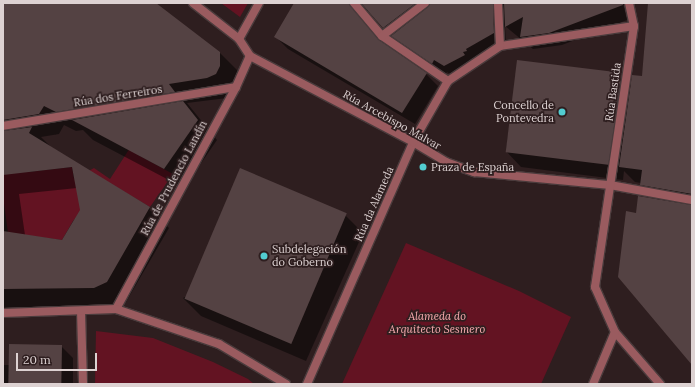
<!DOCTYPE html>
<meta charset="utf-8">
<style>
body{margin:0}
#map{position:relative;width:695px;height:387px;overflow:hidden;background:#2e1e1f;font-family:Lora,serif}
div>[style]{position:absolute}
.green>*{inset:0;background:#631322}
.shadow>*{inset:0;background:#0007}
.building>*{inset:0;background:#544243;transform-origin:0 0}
.roads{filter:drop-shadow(1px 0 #4a3b3c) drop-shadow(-1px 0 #4a3b3c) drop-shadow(0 1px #4a3b3c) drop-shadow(0 -1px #4a3b3c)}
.pedestrian>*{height:8px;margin:-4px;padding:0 4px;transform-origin:4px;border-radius:4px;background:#9a5b5f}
.minor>*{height:8px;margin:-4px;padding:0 4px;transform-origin:4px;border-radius:4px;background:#9a5b5f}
.dots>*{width:11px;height:11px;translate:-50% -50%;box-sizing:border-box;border:2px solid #2e1e1f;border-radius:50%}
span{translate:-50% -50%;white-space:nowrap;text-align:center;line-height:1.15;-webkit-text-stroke:3.5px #2e1e1f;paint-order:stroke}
.street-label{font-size:11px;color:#ddd2d2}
.poi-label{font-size:11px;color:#ddd2d2}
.right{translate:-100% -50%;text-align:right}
.left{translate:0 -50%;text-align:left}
.park-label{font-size:11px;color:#faacb0;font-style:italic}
.frame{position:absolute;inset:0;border:4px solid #ddd2d2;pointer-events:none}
.scale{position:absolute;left:16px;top:353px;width:81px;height:18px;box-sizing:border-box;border:2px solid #ddd2d2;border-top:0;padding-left:5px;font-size:12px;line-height:14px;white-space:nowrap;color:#ddd2d2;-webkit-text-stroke:3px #2e1e1f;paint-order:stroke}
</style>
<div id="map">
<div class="green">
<i style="clip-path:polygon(221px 3px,248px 3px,240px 17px)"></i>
<i style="clip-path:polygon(137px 137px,138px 155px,173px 174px,150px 207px,106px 181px,73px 221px,62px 240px,8px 233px,3px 196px,3px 170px,28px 172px,72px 167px,74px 179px,94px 168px,110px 179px)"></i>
<i style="clip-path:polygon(406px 243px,519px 291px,571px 317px,541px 384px,342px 384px)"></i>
<i style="clip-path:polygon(96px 331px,153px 338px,213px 362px,248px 379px,254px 384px,95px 384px)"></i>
</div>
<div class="shadow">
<i style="clip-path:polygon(evenodd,3px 3px,154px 3px,219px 52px,239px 72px,227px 98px,187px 103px,217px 140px,184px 188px,93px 140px,83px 130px,76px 131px,64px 125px,59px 134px,41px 137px,51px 147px,149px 208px,169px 228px,126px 302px,114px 308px,3px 310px,3px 3px,77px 188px,81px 210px,62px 241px,25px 235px,19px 194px,77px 188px)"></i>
<i style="clip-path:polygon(296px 3px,623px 3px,627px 20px,562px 45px,533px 49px,505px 26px,506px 45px,474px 64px,476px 68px,456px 78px,447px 72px,445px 75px,405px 48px,369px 11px,362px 11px,362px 20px,382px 44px,426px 74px,438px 86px,415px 124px,288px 49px,276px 37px)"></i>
<i style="clip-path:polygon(650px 3px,692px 3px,692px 361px,656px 200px,641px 183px,635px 182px,624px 171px,623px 180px,521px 167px,506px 151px,518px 61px,621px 74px,632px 85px,642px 86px)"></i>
<i style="clip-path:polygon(345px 215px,363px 233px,306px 361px,201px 316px,183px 298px)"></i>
<i style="clip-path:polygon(61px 346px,73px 358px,73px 384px,3px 384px,3px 365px,10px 365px)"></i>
</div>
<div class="building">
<i style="clip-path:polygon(3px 3px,156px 3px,220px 52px,220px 66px,216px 74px,207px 78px,169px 84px,175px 92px,56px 112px,44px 106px,39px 114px,3px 120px)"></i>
<i style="clip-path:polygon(294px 3px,349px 3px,379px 40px,427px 73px,402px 113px,274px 37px)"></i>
<i style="clip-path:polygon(361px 3px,416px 3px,383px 28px)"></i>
<i style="clip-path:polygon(430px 3px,493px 3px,494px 33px,466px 49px,467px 51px,463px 52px,465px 55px,444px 66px,434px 60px,432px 64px,391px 36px,428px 7px)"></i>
<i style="clip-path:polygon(504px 3px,623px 3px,623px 5px,549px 33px,520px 37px,523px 17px,505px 27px)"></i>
<i style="clip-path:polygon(648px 3px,692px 3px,692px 194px,640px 185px,642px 170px,619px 167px,632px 75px,642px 76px)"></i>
<i style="left:517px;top:60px;width:105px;height:93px;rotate:7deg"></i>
<i style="clip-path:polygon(183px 101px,198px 120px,164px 169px,72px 120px)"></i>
<i style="clip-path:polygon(32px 127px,29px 133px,150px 207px,107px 282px,94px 288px,3px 289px,3px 231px,62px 240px,80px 210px,72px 167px,3px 175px,3px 131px)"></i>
<i style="left:240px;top:168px;width:116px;height:142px;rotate:23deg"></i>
<i style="clip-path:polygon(638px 196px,692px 205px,692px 365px,618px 277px,626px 211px,636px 213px)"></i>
<i style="left:62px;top:345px;width:39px;height:53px;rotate:91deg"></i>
</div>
<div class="roads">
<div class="pedestrian">
<i style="left:193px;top:3px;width:58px;rotate:38deg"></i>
<i style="left:239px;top:39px;width:20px;rotate:57deg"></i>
<i style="left:250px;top:56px;width:184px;rotate:27.8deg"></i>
<i style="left:413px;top:142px;width:39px;rotate:31deg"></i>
<i style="left:446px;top:162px;width:30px;rotate:20deg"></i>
<i style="left:474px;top:172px;width:137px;rotate:5.5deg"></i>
<i style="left:610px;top:185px;width:83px;rotate:10.4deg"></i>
<i style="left:354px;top:3px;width:43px;rotate:49.7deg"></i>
<i style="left:382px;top:36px;width:80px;rotate:34.3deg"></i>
<i style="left:629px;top:3px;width:24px;rotate:78deg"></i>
<i style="left:634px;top:26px;width:264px;rotate:98.5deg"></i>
<i style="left:595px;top:287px;width:49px;rotate:66deg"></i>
<i style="left:615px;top:332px;width:69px;rotate:49.1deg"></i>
<i style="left:382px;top:36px;width:54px;rotate:-37.5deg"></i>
<i style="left:239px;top:39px;width:41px;rotate:-60.9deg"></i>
<i style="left:500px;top:46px;width:135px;rotate:-8.5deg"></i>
<i style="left:3px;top:126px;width:236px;rotate:-9.5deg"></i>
<i style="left:116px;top:309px;width:252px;rotate:-61.6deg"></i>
<i style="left:236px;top:87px;width:34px;rotate:-66deg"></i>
<i style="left:81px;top:311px;width:73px;rotate:88.4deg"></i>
<i style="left:307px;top:384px;width:264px;rotate:-66.3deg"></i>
<i style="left:413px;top:142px;width:70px;rotate:-60.2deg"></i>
<i style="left:448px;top:81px;width:63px;rotate:-33.9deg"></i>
<i style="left:500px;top:46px;width:43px;rotate:-92.7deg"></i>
<i style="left:593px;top:384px;width:56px;rotate:-67.1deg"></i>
</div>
<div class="minor">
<i style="left:3px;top:313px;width:113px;rotate:-2deg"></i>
<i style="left:116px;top:309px;width:109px;rotate:18.8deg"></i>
<i style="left:219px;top:344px;width:78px;rotate:30.8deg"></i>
</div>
</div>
<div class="dots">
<i style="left:562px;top:112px;background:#52ccd0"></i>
<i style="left:423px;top:167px;background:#52ccd0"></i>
<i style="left:264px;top:256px;background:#52ccd0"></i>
</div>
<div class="street-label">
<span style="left:613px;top:92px;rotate:-82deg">Rúa Bastida</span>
<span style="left:118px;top:96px;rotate:-9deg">Rúa dos Ferreiros</span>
<span style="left:392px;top:120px;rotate:29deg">Rúa Arcebispo Malvar</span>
<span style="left:174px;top:178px;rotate:-62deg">Rúa de Prudencio Landín</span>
<span style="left:374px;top:204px;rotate:-66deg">Rúa da Alameda</span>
</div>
<div class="poi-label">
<span class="right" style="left:554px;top:112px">Concello de<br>Pontevedra</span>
<span class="left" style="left:431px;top:167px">Praza de España</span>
<span class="left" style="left:272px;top:256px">Subdelegación<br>do Goberno</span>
</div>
<div class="park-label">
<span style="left:437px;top:323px">Alameda do<br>Arquitecto Sesmero</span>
</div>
<div class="frame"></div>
<div class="scale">20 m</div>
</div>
